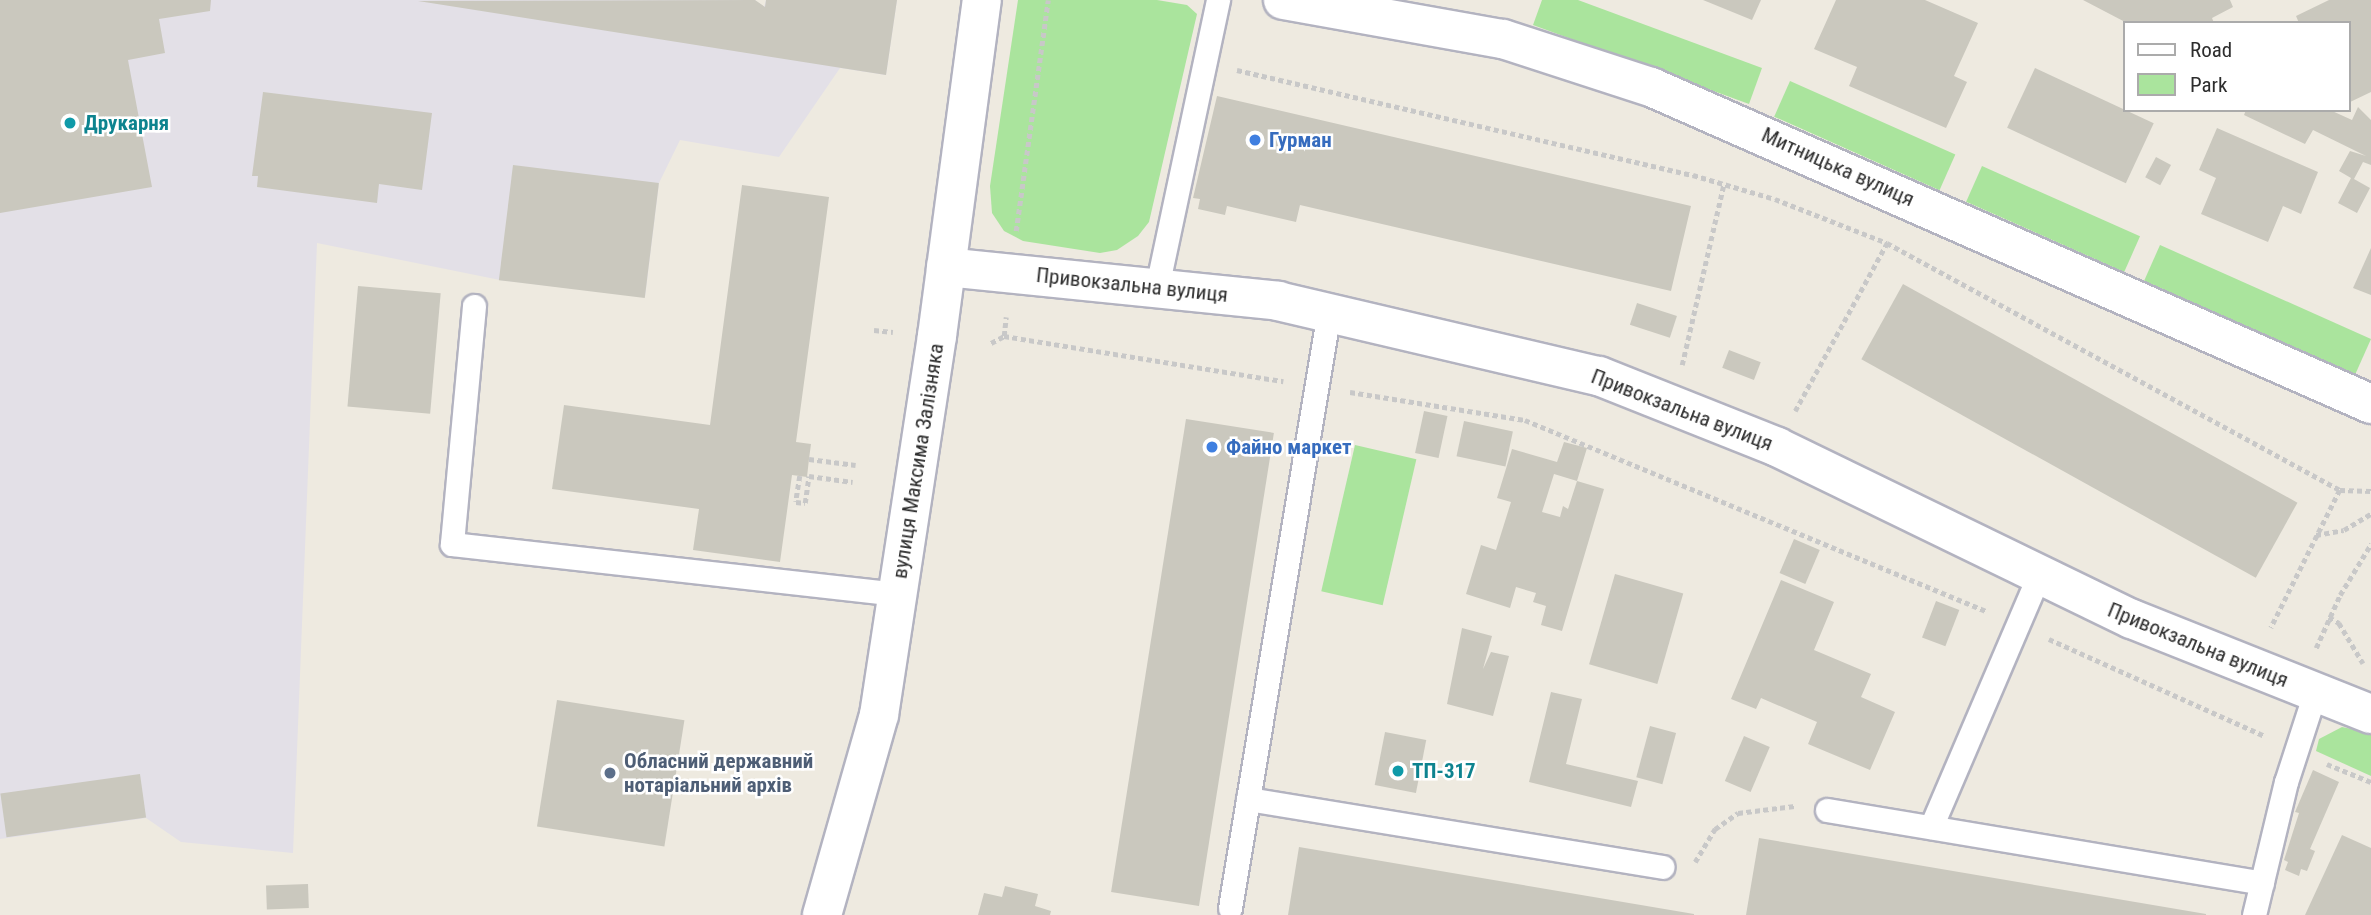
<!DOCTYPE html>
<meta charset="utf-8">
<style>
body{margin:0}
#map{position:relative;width:2371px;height:915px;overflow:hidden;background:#eeeae0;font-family:"Roboto Condensed",sans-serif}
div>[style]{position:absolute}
.industrial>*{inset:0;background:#e3e0e7}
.green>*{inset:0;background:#aae49d;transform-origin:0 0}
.building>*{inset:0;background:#cac8be;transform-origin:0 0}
.path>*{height:4.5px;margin-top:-2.25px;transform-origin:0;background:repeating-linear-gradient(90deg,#c8c8c8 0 5px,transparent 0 8.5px)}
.roads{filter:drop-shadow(2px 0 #b3b3c0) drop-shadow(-2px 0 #b3b3c0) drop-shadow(0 2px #b3b3c0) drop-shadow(0 -2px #b3b3c0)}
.service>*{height:23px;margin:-11.5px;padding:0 11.5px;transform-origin:11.5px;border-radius:11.5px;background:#fff}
.minor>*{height:38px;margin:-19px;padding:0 19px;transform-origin:19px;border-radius:19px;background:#fff}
.secondary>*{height:38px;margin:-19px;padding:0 19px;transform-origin:19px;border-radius:19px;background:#fff}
.dots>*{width:19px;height:19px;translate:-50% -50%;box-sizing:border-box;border:4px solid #fff;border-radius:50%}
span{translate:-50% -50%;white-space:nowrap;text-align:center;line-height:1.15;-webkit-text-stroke:5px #fff;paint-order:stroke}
.culture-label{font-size:21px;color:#0d838f;font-weight:700}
.left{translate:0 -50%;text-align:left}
.shop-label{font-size:21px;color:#366cbe;font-weight:700}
.street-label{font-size:21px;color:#2d2d2d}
.service-label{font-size:21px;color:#4e5e75;font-weight:700}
.legend{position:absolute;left:2123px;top:21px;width:228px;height:91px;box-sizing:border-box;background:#fff;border:2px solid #ababab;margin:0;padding:9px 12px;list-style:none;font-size:21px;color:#2d2d2d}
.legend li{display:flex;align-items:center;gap:14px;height:35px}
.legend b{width:35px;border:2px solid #ababab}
</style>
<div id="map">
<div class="industrial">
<i style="clip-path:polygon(0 0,755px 0,764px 7px,766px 0,897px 0,886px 75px,840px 68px,779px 157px,680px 140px,659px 183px,645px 297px,500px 280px,317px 243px,293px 853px,181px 842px,146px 818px,0 839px)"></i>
</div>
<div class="green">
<i style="clip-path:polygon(1018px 0,1157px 0,1187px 5px,1197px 14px,1149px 222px,1138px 236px,1117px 250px,1100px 253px,1023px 241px,1004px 231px,992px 213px,990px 186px)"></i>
<i style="clip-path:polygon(1542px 0,1578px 0,1762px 68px,1749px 104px,1533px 25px)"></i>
<i style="left:1790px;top:81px;width:181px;height:39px;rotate:24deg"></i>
<i style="left:1982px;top:166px;width:173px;height:39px;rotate:24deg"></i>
<i style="left:2160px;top:245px;width:231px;height:39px;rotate:24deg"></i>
<i style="left:1355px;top:445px;width:63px;height:150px;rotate:13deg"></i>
<i style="clip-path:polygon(2342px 727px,2371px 733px,2371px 776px,2316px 751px,2319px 739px)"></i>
</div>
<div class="building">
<i style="clip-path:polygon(0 0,211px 0,210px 11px,159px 19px,165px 53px,128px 60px,152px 187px,0 213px)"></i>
<i style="clip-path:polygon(755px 0,765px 7px,766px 0,897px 0,886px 75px,418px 1px)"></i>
<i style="clip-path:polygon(1703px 0,1761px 0,1752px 20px)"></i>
<i style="clip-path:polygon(1836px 0,1925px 0,1978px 23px,1954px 76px,1967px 82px,1946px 128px,1849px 86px,1857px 67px,1814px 49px)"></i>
<i style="clip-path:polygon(2083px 0,2230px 0,2233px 7px,2212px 18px,2214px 23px,2127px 23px)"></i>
<i style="clip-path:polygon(2329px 0,2371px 0,2371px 92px,2348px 103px,2348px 23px,2299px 23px,2296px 16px)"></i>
<i style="left:2035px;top:68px;width:131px;height:66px;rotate:25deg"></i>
<i style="clip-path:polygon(263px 92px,432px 113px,422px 190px,379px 184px,377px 203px,257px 187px,258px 176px,252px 176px)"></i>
<i style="clip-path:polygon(1217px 96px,1691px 206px,1671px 291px,1300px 205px,1296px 222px,1227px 206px,1225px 215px,1198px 209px,1200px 199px,1193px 198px)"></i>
<i style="clip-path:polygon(2358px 107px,2371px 120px,2371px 165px,2363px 162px,2354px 179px,2370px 188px,2357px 213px,2338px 203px,2351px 178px,2339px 171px,2350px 151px,2366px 156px,2313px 130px,2305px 144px,2244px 115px,2246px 110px,2330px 110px,2352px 120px)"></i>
<i style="clip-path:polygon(2217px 128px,2318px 172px,2301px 214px,2283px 206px,2268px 242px,2201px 214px,2216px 178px,2199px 170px)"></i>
<i style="left:2156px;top:157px;width:17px;height:23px;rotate:28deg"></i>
<i style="left:513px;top:165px;width:147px;height:116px;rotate:7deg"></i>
<i style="clip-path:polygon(742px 185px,829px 197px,796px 442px,811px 444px,809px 459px,807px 477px,792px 475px,780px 562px,693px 550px,699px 509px,552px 489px,564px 405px,710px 425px)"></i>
<i style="clip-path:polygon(2371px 248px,2371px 295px,2353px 288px)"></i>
<i style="left:1903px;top:284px;width:451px;height:86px;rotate:29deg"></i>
<i style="left:358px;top:286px;width:83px;height:121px;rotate:5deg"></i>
<i style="left:1637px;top:303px;width:42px;height:23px;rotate:18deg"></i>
<i style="left:1729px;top:350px;width:34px;height:19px;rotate:21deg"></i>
<i style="left:1424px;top:411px;width:24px;height:43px;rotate:12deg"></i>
<i style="left:1186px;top:419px;width:89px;height:479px;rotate:9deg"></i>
<i style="left:1464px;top:421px;width:50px;height:36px;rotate:12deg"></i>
<i style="clip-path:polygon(evenodd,1564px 442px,1587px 448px,1577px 481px,1604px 489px,1562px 631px,1541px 625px,1546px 606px,1533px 602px,1536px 593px,1516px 587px,1510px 608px,1466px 594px,1481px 545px,1496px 550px,1511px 502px,1497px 498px,1512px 449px,1557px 462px,1564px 442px,1554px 474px,1577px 481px,1568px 509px,1563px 506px,1560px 517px,1542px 512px,1554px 474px)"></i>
<i style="left:1794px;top:539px;width:28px;height:37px;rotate:23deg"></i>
<i style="left:1615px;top:574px;width:71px;height:94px;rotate:16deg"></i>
<i style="clip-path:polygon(1781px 580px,1834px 602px,1814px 650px,1871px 674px,1861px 697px,1895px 712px,1870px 770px,1808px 744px,1817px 722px,1761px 698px,1756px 709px,1731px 699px)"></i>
<i style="left:1936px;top:601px;width:25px;height:39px;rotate:21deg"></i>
<i style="clip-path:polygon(1462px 628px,1492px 636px,1483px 669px,1491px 652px,1509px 656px,1493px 716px,1447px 704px)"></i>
<i style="clip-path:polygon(1551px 692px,1582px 699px,1566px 764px,1638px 781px,1631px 807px,1529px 782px)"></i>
<i style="left:557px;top:700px;width:129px;height:128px;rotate:9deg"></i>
<i style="left:1650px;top:726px;width:27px;height:53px;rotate:15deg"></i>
<i style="left:1385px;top:732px;width:42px;height:54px;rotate:11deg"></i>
<i style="left:1744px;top:736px;width:28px;height:49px;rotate:23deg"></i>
<i style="clip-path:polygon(2313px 770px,2339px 782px,2310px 849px,2315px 851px,2307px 871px,2301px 869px,2299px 876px,2285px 870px,2288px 862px,2284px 860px,2299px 813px,2295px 812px)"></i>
<i style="left:140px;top:774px;width:44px;height:141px;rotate:82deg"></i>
<i style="clip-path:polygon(2342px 835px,2371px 848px,2371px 915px,2305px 915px)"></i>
<i style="clip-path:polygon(1759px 838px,2206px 914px,2206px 915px,1746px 915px)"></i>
<i style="clip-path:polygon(1299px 847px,1694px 914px,1694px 915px,1288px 915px)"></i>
<i style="left:308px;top:884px;width:24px;height:42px;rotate:88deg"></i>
<i style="clip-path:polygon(1005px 886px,1038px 894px,1035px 906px,1051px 911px,1050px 915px,978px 915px,984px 893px,1002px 897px)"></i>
</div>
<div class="path">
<i style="left:1237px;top:70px;width:468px;rotate:13deg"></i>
<i style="left:1693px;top:175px;width:85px;rotate:16.3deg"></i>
<i style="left:1775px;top:199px;width:120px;rotate:21.4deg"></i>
<i style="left:1016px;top:231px;width:233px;rotate:-82.1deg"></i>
<i style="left:874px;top:330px;width:19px;rotate:6deg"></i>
<i style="left:1004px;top:336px;width:283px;rotate:9.2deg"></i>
<i style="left:991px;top:343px;width:15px;rotate:-28deg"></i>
<i style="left:1004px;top:336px;width:19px;rotate:-84deg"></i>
<i style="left:1682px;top:365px;width:187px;rotate:-77deg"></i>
<i style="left:1350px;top:392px;width:177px;rotate:9.1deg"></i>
<i style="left:1525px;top:420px;width:500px;rotate:22.5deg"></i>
<i style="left:1795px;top:411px;width:192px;rotate:-61.3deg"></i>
<i style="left:1887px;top:243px;width:516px;rotate:28.6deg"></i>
<i style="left:2340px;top:490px;width:154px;rotate:116.6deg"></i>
<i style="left:809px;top:459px;width:47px;rotate:7.3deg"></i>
<i style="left:800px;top:476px;width:26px;rotate:99deg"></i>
<i style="left:796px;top:502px;width:9px;rotate:6deg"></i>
<i style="left:805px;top:503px;width:27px;rotate:-82deg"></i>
<i style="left:809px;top:476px;width:44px;rotate:7.8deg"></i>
<i style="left:2340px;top:490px;width:31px;rotate:2deg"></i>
<i style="left:2316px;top:535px;width:28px;rotate:-10deg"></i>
<i style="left:2344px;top:530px;width:31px;rotate:-31deg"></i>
<i style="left:2329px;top:617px;width:12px;rotate:31deg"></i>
<i style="left:2339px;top:623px;width:47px;rotate:59deg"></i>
<i style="left:2049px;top:639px;width:237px;rotate:24.2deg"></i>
<i style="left:2316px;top:648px;width:58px;rotate:-65.6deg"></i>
<i style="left:2340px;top:595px;width:60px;rotate:-58.7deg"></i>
<i style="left:2327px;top:764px;width:48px;rotate:22.2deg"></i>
<i style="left:1695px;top:862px;width:39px;rotate:-59deg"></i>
<i style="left:1715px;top:829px;width:28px;rotate:-35deg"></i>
<i style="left:1738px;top:813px;width:57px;rotate:-7deg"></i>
</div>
<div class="roads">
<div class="service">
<i style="left:1157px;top:287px;width:293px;rotate:-78deg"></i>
<i style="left:474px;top:306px;width:239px;rotate:95.3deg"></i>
<i style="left:452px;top:544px;width:448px;rotate:6.4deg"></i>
<i style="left:1248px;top:799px;width:420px;rotate:9.3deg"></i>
<i style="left:1827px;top:810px;width:441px;rotate:9.5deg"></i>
<i style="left:1931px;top:827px;width:274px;rotate:-66.8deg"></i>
<i style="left:1230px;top:908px;width:605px;rotate:-80.58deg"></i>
<i style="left:2254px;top:915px;width:137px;rotate:-76.5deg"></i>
<i style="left:2286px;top:782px;width:94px;rotate:-72deg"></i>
</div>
<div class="minor">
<i style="left:1283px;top:0;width:223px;rotate:10.1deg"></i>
<i style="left:1503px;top:39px;width:156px;rotate:18deg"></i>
<i style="left:1651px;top:87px;width:787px;rotate:23.76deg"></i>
<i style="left:946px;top:267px;width:334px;rotate:5.8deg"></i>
<i style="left:1278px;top:301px;width:330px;rotate:13.2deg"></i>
<i style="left:1599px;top:376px;width:192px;rotate:21.7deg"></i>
<i style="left:1777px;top:447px;width:394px;rotate:25.9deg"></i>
<i style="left:2132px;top:619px;width:257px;rotate:21.7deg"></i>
</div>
<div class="secondary">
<i style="left:822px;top:915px;width:208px;rotate:-74.1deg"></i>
<i style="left:879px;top:715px;width:383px;rotate:-81.3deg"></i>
<i style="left:937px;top:336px;width:339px;rotate:-82.4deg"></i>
</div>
</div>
<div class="dots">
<i style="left:70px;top:123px;background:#0f9aa8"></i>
<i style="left:1255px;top:140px;background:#3f7fe0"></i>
<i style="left:1212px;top:447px;background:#3f7fe0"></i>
<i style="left:1398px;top:771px;background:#0f9aa8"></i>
<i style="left:610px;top:773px;background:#5c6f8a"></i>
</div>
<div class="culture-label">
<span class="left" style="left:84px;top:123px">Друкарня</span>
<span class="left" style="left:1412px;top:771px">ТП-317</span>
</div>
<div class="shop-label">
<span class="left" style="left:1269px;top:140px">Гурман</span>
<span class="left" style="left:1226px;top:447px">Файно маркет</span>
</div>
<div class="street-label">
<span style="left:1838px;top:167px;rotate:24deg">Митницька вулиця</span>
<span style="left:1132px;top:285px;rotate:6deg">Привокзальна вулиця</span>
<span style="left:1682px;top:410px;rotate:21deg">Привокзальна вулиця</span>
<span style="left:918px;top:461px;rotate:-81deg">вулиця Максима Залізняка</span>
<span style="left:2198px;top:645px;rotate:22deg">Привокзальна вулиця</span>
</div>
<div class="service-label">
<span class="left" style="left:624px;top:773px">Обласний державний<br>нотаріальний архів</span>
</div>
<ul class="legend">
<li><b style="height:9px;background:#fff"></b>Road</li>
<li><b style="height:19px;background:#aae49d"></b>Park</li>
</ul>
</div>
